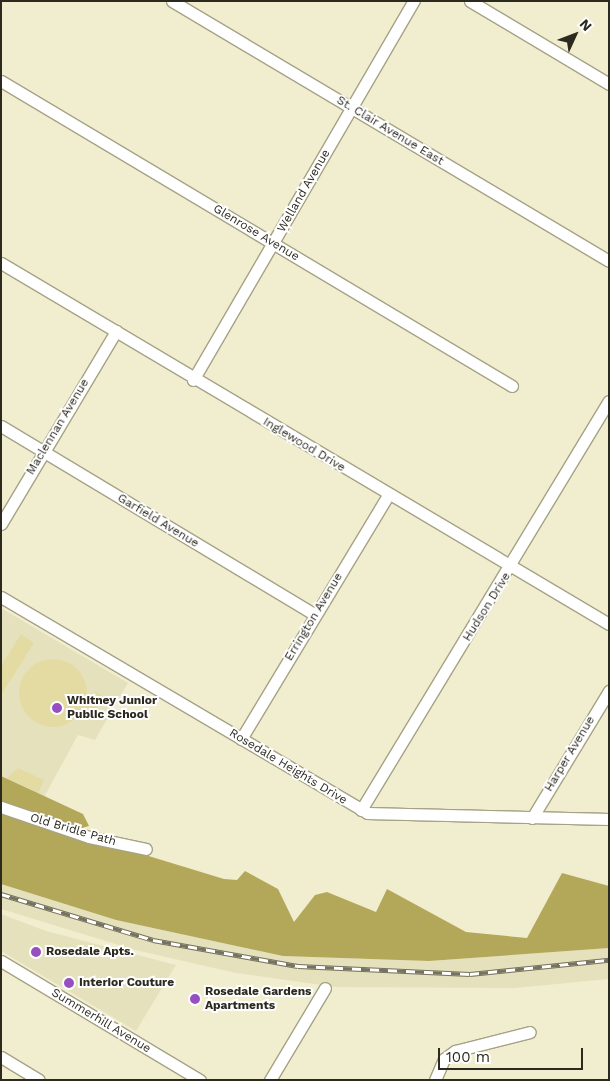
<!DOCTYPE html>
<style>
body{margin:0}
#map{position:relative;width:610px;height:1081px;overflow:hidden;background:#f1edcf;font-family:"Work Sans",sans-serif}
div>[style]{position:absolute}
.built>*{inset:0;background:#e6e1bd}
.green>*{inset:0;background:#e3dba2;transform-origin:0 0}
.round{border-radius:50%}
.forest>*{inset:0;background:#b3a85a}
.roads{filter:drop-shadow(1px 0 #a6a286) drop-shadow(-1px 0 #a6a286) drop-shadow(0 1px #a6a286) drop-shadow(0 -1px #a6a286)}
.minor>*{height:11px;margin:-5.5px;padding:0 5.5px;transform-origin:5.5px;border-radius:5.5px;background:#fff}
.rail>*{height:5px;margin-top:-2.5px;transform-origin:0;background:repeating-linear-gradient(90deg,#fff 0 9px,#757260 0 18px);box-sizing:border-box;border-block:1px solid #757260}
.dots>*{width:14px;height:14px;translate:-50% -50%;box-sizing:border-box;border:2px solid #fff;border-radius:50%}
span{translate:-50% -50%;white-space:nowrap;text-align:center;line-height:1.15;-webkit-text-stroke:4px #fff;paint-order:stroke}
.street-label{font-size:12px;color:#2c2a1f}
.poi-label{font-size:12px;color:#2c2a1f;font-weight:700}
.left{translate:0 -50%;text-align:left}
.frame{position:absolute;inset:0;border:2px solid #2c2a1f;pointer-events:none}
.north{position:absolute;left:550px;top:10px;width:50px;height:50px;-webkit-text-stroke:4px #fff;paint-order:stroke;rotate:47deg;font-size:14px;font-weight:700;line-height:20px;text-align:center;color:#2c2a1f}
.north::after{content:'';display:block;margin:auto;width:18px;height:22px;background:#2c2a1f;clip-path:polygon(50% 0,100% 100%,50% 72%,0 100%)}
.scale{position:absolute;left:438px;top:1048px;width:145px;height:22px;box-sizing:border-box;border:2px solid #2c2a1f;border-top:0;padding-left:6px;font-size:15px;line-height:18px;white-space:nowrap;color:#2c2a1f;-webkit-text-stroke:4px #fff;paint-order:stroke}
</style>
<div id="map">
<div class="built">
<i style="clip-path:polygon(1px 608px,128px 683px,95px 740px,78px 735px,43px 799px,1px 776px)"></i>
<i style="clip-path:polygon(1px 884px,116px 920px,283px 956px,429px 961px,609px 948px,609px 979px,515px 988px,336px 987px,236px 973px,135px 950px,1px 909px)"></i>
<i style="clip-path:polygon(1px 914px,46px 931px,176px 965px,136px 1031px,1px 951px)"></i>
</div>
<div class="green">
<i style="clip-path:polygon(21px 634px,34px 643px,1px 695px,1px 666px)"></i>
<i class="round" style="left:19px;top:659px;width:68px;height:68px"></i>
<i style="left:95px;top:691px;width:11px;height:26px;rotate:34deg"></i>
<i style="clip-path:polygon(18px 768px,44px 780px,38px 793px,7px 778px)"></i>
</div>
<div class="forest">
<i style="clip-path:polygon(1px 776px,83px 814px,89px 826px,82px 828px,1px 801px)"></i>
<i style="clip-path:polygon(1px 811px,224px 879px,237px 880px,245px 871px,278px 889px,294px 922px,315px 895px,327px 892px,376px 912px,387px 889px,466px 932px,527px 938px,562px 873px,609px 886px,609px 948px,429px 961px,283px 956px,116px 920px,1px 884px)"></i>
</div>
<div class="roads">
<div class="minor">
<i style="left:172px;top:1px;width:508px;rotate:30.75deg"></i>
<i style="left:470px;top:1px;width:162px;rotate:30.8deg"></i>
<i style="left:1px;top:81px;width:595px;rotate:30.83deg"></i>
<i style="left:1px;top:263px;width:707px;rotate:30.7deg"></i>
<i style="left:193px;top:380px;width:439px;rotate:-59.8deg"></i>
<i style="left:1px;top:426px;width:366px;rotate:31deg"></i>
<i style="left:1px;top:524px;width:225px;rotate:-59.2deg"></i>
<i style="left:1px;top:597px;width:425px;rotate:30.5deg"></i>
<i style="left:367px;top:813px;width:242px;rotate:1.4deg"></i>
<i style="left:241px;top:739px;width:285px;rotate:-58.9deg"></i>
<i style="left:1px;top:807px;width:93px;rotate:18.8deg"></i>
<i style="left:89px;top:837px;width:58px;rotate:11.9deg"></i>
<i style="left:361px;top:810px;width:478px;rotate:-58.8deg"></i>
<i style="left:532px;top:818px;width:149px;rotate:-58.8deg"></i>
<i style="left:1px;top:961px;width:232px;rotate:30.9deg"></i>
<i style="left:1px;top:1057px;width:44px;rotate:31.2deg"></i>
<i style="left:270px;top:1080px;width:107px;rotate:-59.1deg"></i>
<i style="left:435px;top:1080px;width:23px;rotate:-67deg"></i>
<i style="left:444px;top:1059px;width:14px;rotate:-36deg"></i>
<i style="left:455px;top:1051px;width:77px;rotate:-14.2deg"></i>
</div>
</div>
<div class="rail">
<i style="left:1px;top:894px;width:159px;rotate:16.8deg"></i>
<i style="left:153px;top:940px;width:147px;rotate:10.2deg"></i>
<i style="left:298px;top:966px;width:172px;rotate:2.7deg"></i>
<i style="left:470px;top:974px;width:140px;rotate:-5.8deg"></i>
</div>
<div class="dots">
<i style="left:57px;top:708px;background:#974ec1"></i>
<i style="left:36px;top:952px;background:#974ec1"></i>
<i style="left:69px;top:983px;background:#974ec1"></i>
<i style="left:195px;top:999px;background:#974ec1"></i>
</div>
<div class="street-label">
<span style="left:390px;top:131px;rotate:31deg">St. Clair Avenue East</span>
<span style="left:304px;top:191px;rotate:-60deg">Welland Avenue</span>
<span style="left:256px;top:233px;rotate:31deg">Glenrose Avenue</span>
<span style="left:58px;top:427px;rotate:-59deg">Maclennan Avenue</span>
<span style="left:304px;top:445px;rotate:31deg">Inglewood Drive</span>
<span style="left:158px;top:521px;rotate:31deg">Garfield Avenue</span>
<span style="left:487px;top:607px;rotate:-58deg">Hudson Drive</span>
<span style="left:314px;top:617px;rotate:-59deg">Errington Avenue</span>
<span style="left:570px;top:754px;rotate:-59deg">Harper Avenue</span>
<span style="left:288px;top:767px;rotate:31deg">Rosedale Heights Drive</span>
<span style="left:73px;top:830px;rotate:16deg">Old Bridle Path</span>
<span style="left:101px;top:1021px;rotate:31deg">Summerhill Avenue</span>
</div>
<div class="poi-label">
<span class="left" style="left:67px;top:708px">Whitney Junior<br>Public School</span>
<span class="left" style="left:46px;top:952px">Rosedale Apts.</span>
<span class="left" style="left:79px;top:983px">Interior Couture</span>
<span class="left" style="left:205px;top:999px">Rosedale Gardens<br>Apartments</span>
</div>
<div class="frame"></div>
<div class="north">N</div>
<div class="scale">100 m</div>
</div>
